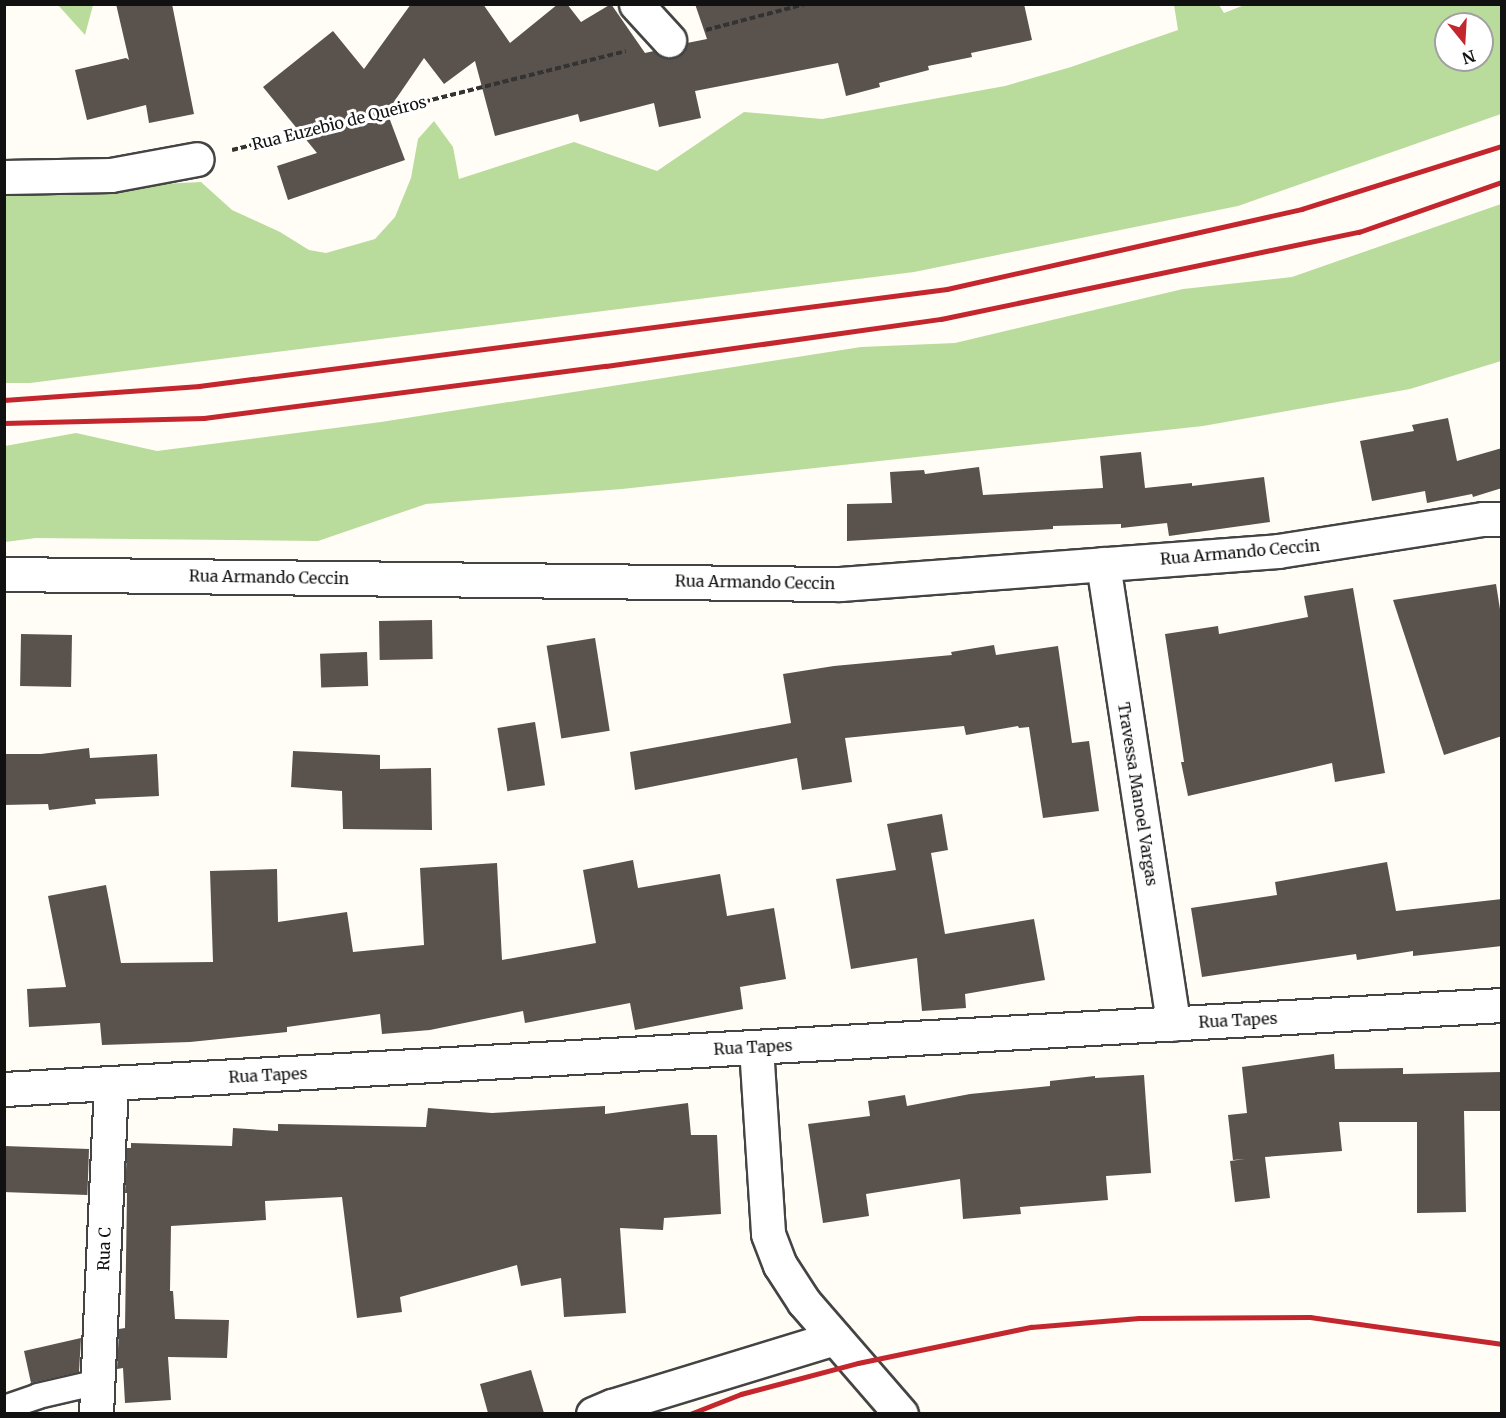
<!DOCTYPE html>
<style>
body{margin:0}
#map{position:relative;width:1506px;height:1418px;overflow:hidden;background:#fffdf5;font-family:Merriweather,serif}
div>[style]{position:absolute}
.forest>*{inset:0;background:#b9dc9c}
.building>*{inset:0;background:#5a524d;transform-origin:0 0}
.path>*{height:4px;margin-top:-2px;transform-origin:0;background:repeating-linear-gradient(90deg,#333 0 6px,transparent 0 9px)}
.roads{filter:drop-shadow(2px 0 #444) drop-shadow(-2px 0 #444) drop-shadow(0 2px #444) drop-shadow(0 -2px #444)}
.lane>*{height:24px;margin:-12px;padding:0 12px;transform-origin:12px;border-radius:12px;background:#fff}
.street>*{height:33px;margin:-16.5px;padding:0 16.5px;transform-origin:16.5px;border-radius:16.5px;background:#fff}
.rail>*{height:4.5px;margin:-2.25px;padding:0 2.25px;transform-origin:2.25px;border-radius:2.25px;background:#c4262e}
span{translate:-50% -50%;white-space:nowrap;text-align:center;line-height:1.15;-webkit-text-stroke:6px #fff;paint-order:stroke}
.street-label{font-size:16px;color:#111}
.frame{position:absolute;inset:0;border:6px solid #111;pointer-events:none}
.north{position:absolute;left:1434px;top:12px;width:60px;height:60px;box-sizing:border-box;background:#fff;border:2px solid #a0a0a0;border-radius:50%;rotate:162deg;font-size:16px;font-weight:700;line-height:24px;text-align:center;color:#111}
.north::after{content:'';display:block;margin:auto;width:21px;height:27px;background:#c4262e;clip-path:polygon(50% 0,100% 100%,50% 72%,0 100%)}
</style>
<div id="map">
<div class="forest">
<i style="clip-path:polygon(evenodd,1247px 4px,1501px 5px,1501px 114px,1238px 206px,914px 272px,30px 383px,5px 383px,4px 190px,60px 189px,84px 194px,143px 185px,201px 182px,232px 210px,280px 232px,309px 250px,326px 253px,375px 239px,395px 217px,411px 178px,418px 139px,434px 121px,453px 147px,459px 179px,574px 142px,657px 171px,744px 112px,822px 119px,1005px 86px,1071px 67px,1178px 30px,1174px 5px,1219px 5px,1224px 13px,1247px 4px,1446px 24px,1482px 24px,1482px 60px,1446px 60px,1446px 24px)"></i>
<i style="clip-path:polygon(58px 5px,93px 5px,85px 35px)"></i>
<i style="clip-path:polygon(1501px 204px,1501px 361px,1410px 389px,1203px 426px,622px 489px,426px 504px,318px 541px,36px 538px,5px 542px,5px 446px,76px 433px,157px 451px,381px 422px,861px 347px,955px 343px,1183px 289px,1292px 277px)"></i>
</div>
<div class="building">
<i style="clip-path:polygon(116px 4px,172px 4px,194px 114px,149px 123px,146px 105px,87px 120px,75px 70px,126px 58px,129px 60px)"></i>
<i style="clip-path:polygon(411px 4px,483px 4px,510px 43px,558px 4px,567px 4px,581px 22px,611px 4px,645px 53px,654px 51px,664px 58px,674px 58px,682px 53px,687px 43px,707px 39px,695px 4px,1024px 4px,1032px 40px,971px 53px,972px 57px,928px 66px,929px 70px,879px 83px,880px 87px,846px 96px,838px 63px,695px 91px,701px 118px,659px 127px,654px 103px,580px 122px,578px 114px,495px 136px,475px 61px,444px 84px,424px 58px,387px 112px,405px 160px,288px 200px,277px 166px,317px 153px,263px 87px,333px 31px,364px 69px)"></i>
<i style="clip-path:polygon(1448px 418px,1457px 461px,1502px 448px,1502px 488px,1473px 497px,1472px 494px,1427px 503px,1425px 491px,1372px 501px,1360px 441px,1414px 431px,1412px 425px)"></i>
<i style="clip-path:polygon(1141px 452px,1145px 488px,1192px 483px,1192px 486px,1264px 477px,1270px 522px,1169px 536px,1167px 523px,1121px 528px,1121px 524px,1053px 526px,1053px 529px,847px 541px,847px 504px,892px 503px,890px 472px,924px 470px,925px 474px,979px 467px,983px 495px,1103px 488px,1100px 456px)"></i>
<i style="clip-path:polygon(1496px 584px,1502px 622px,1502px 736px,1444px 755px,1393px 600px)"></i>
<i style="clip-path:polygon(1353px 588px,1385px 773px,1335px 782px,1332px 763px,1188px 796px,1181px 762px,1184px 762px,1165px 634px,1218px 626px,1219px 634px,1308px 617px,1304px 596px)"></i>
<i style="left:432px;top:620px;width:39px;height:53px;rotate:89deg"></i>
<i style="left:21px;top:634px;width:51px;height:52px;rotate:1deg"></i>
<i style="left:595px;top:638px;width:94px;height:49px;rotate:81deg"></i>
<i style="clip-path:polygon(994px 645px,996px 655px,1058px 646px,1072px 743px,1089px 741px,1099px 811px,1043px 818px,1029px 727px,1019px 728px,1018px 726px,966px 735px,964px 726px,845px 738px,852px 782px,802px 790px,797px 758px,635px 790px,630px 752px,791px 723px,783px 674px,834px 666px,952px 655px,951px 652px)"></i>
<i style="left:367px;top:652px;width:34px;height:47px;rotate:88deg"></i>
<i style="left:535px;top:722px;width:64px;height:38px;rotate:81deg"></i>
<i style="clip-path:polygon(89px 748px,90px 758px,157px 754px,159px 796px,95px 799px,96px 804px,49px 810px,48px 804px,4px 805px,4px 754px,41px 754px)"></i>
<i style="clip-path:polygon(293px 751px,380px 755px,380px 769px,431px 768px,432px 830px,343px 829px,342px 791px,291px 787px)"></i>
<i style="clip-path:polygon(942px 814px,948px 850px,931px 853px,945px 934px,1034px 919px,1045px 980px,965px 994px,966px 1008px,922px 1011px,917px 958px,851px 969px,836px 879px,896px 870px,887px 824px)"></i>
<i style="clip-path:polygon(633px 860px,638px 888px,720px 874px,727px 916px,774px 908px,786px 979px,740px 987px,743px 1009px,635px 1030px,630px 1003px,525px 1023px,523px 1011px,430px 1030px,382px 1034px,380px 1014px,287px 1027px,287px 1032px,190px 1042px,102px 1045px,100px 1023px,29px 1027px,27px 989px,66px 987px,48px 896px,106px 885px,121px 963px,213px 962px,210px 871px,277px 869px,278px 922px,347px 912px,353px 952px,424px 945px,420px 868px,497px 863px,502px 960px,596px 943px,583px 870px)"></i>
<i style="clip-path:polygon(1387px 862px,1396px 911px,1502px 899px,1502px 946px,1413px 956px,1413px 951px,1357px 960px,1356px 954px,1202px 977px,1191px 908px,1277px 895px,1275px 882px)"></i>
<i style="clip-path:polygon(1334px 1054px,1335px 1069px,1403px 1068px,1403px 1074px,1502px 1072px,1502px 1111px,1464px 1111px,1466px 1212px,1417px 1213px,1417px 1122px,1339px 1122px,1342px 1151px,1265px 1157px,1270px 1198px,1235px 1202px,1230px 1161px,1245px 1159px,1233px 1160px,1228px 1115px,1247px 1113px,1242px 1067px)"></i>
<i style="clip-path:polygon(1144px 1075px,1151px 1173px,1106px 1176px,1108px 1200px,1020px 1207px,1021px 1214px,963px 1219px,960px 1179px,866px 1194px,869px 1216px,823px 1223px,808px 1124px,870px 1116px,868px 1101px,905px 1095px,907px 1106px,970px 1094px,1050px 1086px,1050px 1081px,1095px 1076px,1095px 1078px)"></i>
<i style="clip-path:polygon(688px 1103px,691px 1135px,717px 1135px,721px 1214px,664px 1218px,663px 1230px,620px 1228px,626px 1313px,564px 1317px,561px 1278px,521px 1286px,517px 1265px,400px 1297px,402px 1312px,357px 1318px,342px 1197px,265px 1201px,266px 1220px,171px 1226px,170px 1291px,173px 1291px,175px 1319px,229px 1320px,227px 1358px,168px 1357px,171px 1400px,125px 1403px,123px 1368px,117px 1369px,119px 1329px,125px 1328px,127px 1193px,125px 1193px,127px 1148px,131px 1148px,131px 1143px,232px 1146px,233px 1128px,278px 1131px,278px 1124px,426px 1127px,428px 1108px,492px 1113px,605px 1106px,605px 1114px)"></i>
<i style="left:89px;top:1149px;width:46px;height:85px;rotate:92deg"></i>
<i style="clip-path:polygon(81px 1338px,79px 1372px,31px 1383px,24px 1351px)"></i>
<i style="clip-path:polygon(531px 1370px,544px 1413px,488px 1413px,480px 1384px)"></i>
</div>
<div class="path">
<i style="left:706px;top:30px;width:102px;rotate:-14.7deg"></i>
<i style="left:232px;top:150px;width:406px;rotate:-14.1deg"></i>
</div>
<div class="roads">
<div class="lane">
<i style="left:4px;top:1408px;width:36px;rotate:-19deg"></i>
<i style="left:38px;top:1396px;width:62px;rotate:-13.1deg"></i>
</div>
<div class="street">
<i style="left:636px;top:4px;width:49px;rotate:47.5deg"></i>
<i style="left:4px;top:177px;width:107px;rotate:-1.1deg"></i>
<i style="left:111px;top:175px;width:87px;rotate:-10.5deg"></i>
<i style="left:1103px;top:564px;width:465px;rotate:81.3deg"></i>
<i style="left:4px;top:574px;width:836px;rotate:0.69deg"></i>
<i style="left:840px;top:584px;width:439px;rotate:-4.3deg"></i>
<i style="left:1278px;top:551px;width:207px;rotate:-8.9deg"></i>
<i style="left:1483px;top:519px;width:19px"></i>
<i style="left:756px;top:1047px;width:187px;rotate:86.3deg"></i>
<i style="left:768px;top:1234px;width:33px;rotate:69deg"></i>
<i style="left:780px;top:1265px;width:44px;rotate:57deg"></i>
<i style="left:804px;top:1302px;width:148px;rotate:49.1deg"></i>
<i style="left:4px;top:1089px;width:1500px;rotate:-3.21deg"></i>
<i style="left:96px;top:1414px;width:330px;rotate:-87.4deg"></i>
<i style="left:593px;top:1414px;width:21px;rotate:-23deg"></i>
<i style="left:612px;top:1406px;width:233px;rotate:-17deg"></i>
</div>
</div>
<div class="rail">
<i style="left:4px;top:400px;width:196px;rotate:-4.1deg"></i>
<i style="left:199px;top:386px;width:754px;rotate:-7.39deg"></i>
<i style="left:947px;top:289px;width:364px;rotate:-12.7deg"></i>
<i style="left:1302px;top:209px;width:210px;rotate:-17.5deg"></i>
<i style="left:4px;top:423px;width:200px;rotate:-1.4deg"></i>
<i style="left:204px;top:418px;width:405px;rotate:-7.4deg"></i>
<i style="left:606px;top:366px;width:338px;rotate:-8deg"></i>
<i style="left:941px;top:319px;width:427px;rotate:-11.8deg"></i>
<i style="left:1359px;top:232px;width:151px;rotate:-19.3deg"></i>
<i style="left:690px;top:1414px;width:55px;rotate:-21.4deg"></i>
<i style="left:741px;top:1394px;width:121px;rotate:-14.8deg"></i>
<i style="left:858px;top:1363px;width:177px;rotate:-11.8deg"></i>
<i style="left:1031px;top:1327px;width:108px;rotate:-4.8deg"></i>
<i style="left:1139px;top:1318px;width:171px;rotate:-0.3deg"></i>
<i style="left:1310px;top:1317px;width:194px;rotate:8deg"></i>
</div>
<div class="street-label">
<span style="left:339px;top:123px;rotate:-14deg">Rua Euzebio de Queiros</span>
<span style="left:1240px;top:552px;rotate:-5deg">Rua Armando Ceccin</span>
<span style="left:269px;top:577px;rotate:1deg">Rua Armando Ceccin</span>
<span style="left:755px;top:582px;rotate:1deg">Rua Armando Ceccin</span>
<span style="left:1138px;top:794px;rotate:81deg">Travessa Manoel Vargas</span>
<span style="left:1238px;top:1020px;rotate:-3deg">Rua Tapes</span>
<span style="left:753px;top:1047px;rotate:-3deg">Rua Tapes</span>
<span style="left:268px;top:1075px;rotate:-3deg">Rua Tapes</span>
<span style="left:104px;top:1249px;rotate:-88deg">Rua C</span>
</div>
<div class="frame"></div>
<div class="north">N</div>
</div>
